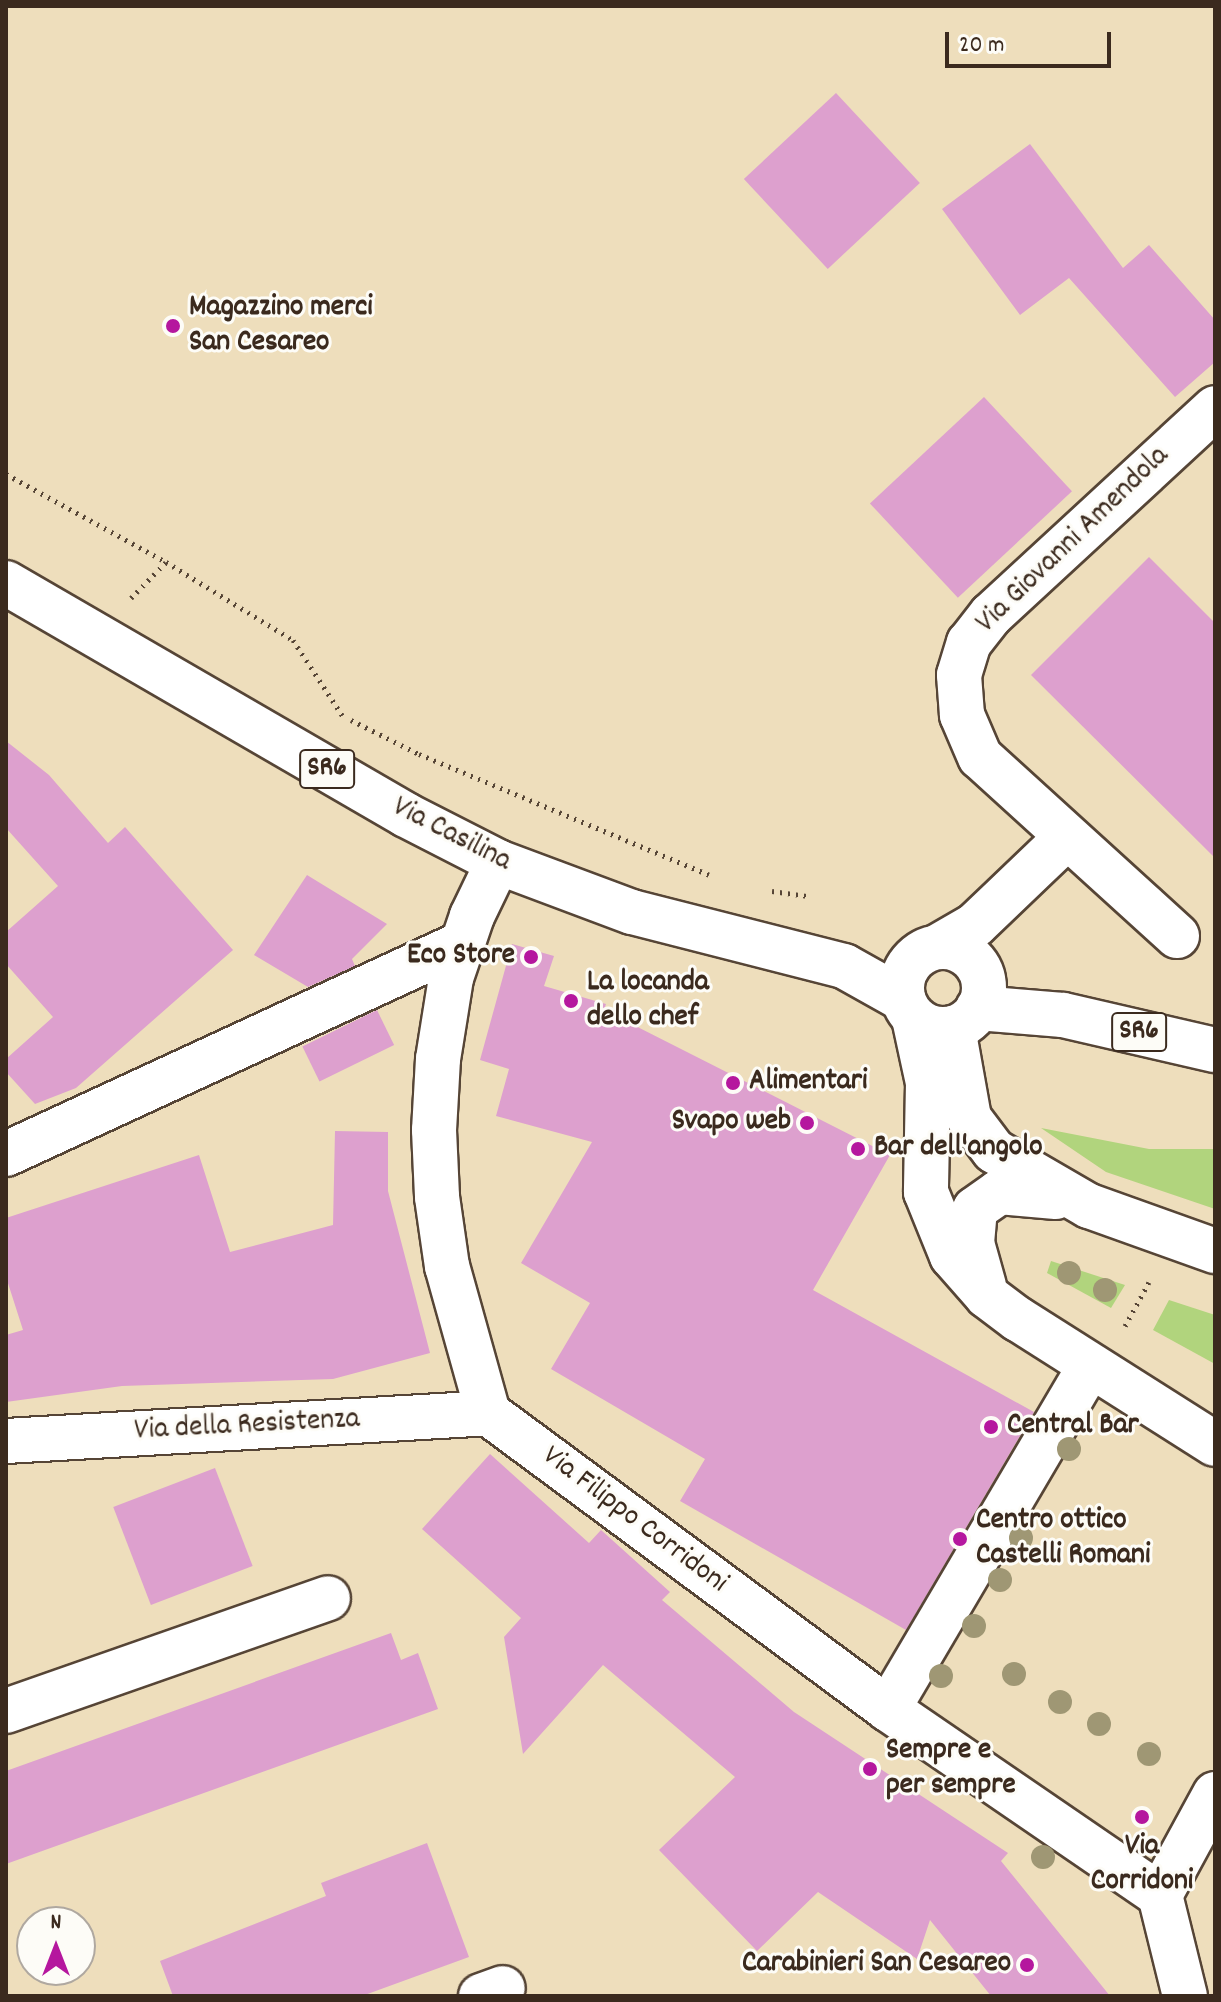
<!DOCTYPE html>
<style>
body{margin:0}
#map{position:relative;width:1221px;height:2002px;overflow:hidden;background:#eedebc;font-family:Dekko,sans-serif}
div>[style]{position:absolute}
.green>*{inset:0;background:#b1d47d}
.building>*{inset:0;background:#dda0ce;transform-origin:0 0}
.path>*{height:5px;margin-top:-2.5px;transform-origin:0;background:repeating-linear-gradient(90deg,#564536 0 2px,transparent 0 8px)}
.roads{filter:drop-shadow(2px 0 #564536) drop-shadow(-2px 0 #564536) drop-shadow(0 2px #564536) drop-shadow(0 -2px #564536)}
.minor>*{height:44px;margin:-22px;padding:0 22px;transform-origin:22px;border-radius:22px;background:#fff}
.major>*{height:44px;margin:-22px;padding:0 22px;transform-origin:22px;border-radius:22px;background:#fff}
.major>.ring{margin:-22px;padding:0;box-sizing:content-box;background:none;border:44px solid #fff;border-radius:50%}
.trees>*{width:24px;height:24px;margin:-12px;border-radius:50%;background:#9f9774}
.dots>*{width:22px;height:22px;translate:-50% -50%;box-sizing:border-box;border:4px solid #fdfcf7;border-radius:50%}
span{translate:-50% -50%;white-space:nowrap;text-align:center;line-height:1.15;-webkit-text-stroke:6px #fdfcf7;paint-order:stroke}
.shield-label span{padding:2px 6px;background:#fdfcf7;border:2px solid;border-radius:6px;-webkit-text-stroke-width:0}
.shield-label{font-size:28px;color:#3b2a1e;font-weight:700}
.poi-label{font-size:30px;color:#3b2a1e;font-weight:700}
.left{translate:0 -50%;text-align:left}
.right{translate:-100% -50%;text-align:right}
.street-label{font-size:30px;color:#3b2a1e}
.frame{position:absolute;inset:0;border:8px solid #3b2a1e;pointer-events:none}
.north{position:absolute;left:16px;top:1906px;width:80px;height:80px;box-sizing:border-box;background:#fdfcf7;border:2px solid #afa8a0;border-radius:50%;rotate:0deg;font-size:22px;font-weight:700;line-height:32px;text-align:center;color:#3b2a1e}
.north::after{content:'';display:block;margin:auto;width:28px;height:36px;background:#b5179e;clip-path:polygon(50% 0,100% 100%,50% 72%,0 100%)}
.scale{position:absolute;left:945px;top:32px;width:166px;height:36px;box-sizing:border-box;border:4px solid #3b2a1e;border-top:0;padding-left:10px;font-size:24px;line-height:28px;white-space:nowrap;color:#3b2a1e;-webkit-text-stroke:6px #fdfcf7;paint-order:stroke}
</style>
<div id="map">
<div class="green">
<i style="clip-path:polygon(1041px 1128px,1149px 1149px,1215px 1149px,1215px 1209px,1106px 1172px)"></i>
<i style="clip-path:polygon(1051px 1261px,1125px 1285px,1111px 1308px,1047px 1273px)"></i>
<i style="clip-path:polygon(1169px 1300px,1215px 1315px,1215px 1364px,1153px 1330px)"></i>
</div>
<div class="building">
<i style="left:836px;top:93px;width:123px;height:126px;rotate:47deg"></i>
<i style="clip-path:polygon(1030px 144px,1123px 268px,1149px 245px,1215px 320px,1215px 362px,1175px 397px,1069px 278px,1020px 315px,942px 209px)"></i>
<i style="left:984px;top:397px;width:129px;height:156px;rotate:47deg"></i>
<i style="clip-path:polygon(1149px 557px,1215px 623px,1215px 858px,1031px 675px)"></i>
<i style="clip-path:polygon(6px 741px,49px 775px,108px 843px,125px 827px,233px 950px,76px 1088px,35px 1104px,6px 1072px,6px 1059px,53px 1017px,6px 964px,6px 932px,58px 886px,6px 828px)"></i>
<i style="clip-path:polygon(307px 875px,387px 924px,352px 959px,355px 966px,308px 987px,254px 955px)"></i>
<i style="clip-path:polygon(512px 944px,554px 956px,544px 986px,606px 1004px,604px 1010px,890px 1155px,813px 1290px,1034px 1412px,906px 1630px,680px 1501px,705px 1459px,551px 1369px,590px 1303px,521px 1263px,592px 1142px,496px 1116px,509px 1069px,480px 1060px)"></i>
<i style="left:377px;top:1010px;width:39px;height:83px;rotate:64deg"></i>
<i style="clip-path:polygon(335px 1131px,388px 1132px,388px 1191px,430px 1353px,333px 1379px,122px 1386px,6px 1402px,6px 1335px,23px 1330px,6px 1277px,6px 1218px,199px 1155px,230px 1252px,333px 1225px)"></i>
<i style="clip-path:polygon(490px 1454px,589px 1543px,601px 1530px,670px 1592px,662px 1600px,794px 1712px,1008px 1853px,1001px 1861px,1110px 1996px,991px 1996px,930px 1920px,917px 1959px,818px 1892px,757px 1951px,659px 1850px,735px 1777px,603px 1665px,523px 1754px,504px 1637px,521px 1618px,422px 1529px)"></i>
<i style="left:215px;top:1468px;width:105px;height:109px;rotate:69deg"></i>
<i style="clip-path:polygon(391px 1633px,401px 1660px,418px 1653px,438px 1709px,6px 1864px,6px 1771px)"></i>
<i style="clip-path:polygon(427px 1843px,469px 1957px,362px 1996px,173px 1996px,160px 1961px,326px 1896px,321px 1883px)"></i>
</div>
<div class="path">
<i style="left:6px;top:474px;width:183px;rotate:28.8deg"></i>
<i style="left:166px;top:562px;width:149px;rotate:31.6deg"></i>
<i style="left:293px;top:640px;width:90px;rotate:56.8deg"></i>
<i style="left:131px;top:598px;width:50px;rotate:-45.8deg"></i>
<i style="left:351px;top:720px;width:76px;rotate:26.6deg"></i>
<i style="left:419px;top:754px;width:314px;rotate:22.6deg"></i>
<i style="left:772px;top:891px;width:35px;rotate:8deg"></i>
<i style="left:1125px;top:1326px;width:50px;rotate:-61.4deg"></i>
</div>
<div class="roads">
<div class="minor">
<i style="left:498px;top:862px;width:60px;rotate:115.7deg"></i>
<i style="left:472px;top:916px;width:65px;rotate:108.7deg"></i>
<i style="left:451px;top:978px;width:82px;rotate:99.1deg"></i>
<i style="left:438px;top:1059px;width:71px;rotate:93.2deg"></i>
<i style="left:434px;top:1130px;width:67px;rotate:87.4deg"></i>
<i style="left:437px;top:1197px;width:70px;rotate:81.8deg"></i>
<i style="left:447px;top:1266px;width:153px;rotate:74.4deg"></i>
<i style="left:488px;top:1413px;width:498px;rotate:36.5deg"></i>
<i style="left:888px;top:1709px;width:330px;rotate:34.4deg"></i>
<i style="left:1160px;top:1895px;width:104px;rotate:76.1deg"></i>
<i style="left:1177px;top:936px;width:266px;rotate:-137.7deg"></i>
<i style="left:980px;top:757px;width:46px;rotate:-113.2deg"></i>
<i style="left:962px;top:715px;width:40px;rotate:-94.3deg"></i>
<i style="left:959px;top:675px;width:34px;rotate:-73deg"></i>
<i style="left:969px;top:643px;width:36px;rotate:-52deg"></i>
<i style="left:991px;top:615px;width:305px;rotate:-42.7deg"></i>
<i style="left:937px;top:947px;width:44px;rotate:-30.1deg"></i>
<i style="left:975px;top:925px;width:127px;rotate:-43.7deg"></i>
<i style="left:914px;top:1018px;width:66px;rotate:77.8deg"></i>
<i style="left:928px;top:1083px;width:109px;rotate:91.1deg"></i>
<i style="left:926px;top:1192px;width:69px;rotate:67.9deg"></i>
<i style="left:952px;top:1256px;width:53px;rotate:48.8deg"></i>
<i style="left:987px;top:1296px;width:39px;rotate:37deg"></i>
<i style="left:1018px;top:1319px;width:233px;rotate:32.4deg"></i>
<i style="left:953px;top:1028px;width:91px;rotate:79.9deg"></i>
<i style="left:969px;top:1118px;width:41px;rotate:52.9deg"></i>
<i style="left:994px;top:1151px;width:110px;rotate:30.1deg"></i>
<i style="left:1089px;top:1206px;width:134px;rotate:19.7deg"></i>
<i style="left:6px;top:1154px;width:501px;rotate:-24.78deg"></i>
<i style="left:984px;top:1286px;width:45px;rotate:-105.6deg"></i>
<i style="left:972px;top:1243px;width:34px;rotate:-85deg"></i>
<i style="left:975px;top:1209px;width:29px;rotate:-35deg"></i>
<i style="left:999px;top:1192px;width:57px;rotate:5deg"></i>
<i style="left:6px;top:1441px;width:483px;rotate:-3.3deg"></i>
<i style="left:888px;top:1709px;width:398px;rotate:-59.5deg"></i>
<i style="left:6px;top:1711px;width:341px;rotate:-19.3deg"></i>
<i style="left:1160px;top:1895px;width:115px;rotate:-61.4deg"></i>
<i style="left:481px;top:1996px;width:23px;rotate:-20deg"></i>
</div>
<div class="major">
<i style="left:6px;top:583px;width:462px;rotate:30.1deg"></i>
<i style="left:406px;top:815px;width:103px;rotate:27.1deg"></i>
<i style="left:498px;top:862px;width:143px;rotate:20.5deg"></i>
<i style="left:632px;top:912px;width:219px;rotate:14.3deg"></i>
<i style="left:844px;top:966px;width:68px;rotate:29.2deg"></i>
<i class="ring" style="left:902px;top:947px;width:38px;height:38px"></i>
<i style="left:978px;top:1008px;width:85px;rotate:4.7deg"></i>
<i style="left:1063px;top:1015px;width:156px;rotate:13deg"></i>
</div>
</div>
<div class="trees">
<i style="left:1069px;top:1273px"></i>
<i style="left:1105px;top:1290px"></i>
<i style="left:1069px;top:1449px"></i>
<i style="left:1021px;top:1538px"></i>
<i style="left:1000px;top:1580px"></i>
<i style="left:974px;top:1626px"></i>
<i style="left:1014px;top:1674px"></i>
<i style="left:941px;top:1676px"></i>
<i style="left:1060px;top:1702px"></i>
<i style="left:1099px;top:1724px"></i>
<i style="left:1149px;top:1754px"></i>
<i style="left:1043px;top:1857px"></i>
</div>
<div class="dots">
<i style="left:173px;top:326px;background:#b5179e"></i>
<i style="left:531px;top:957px;background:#b5179e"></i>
<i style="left:571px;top:1001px;background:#b5179e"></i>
<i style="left:733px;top:1083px;background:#b5179e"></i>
<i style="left:807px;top:1123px;background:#b5179e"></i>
<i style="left:858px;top:1149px;background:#b5179e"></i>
<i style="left:991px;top:1427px;background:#b5179e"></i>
<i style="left:960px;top:1539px;background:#b5179e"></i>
<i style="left:870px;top:1769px;background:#b5179e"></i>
<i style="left:1142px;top:1817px;background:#b5179e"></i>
<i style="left:1027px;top:1965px;background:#b5179e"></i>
</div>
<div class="shield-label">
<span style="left:327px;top:769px">SR6</span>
<span style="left:1139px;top:1032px">SR6</span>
</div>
<div class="poi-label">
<span class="left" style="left:189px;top:326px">Magazzino merci<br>San Cesareo</span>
<span class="right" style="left:515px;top:957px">Eco Store</span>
<span class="left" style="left:587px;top:1001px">La locanda<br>dello chef</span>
<span class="left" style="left:749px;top:1083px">Alimentari</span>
<span class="right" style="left:791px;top:1123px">Svapo web</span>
<span class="left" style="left:874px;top:1149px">Bar dell'angolo</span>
<span class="left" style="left:1007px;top:1427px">Central Bar</span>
<span class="left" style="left:976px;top:1539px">Centro ottico<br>Castelli Romani</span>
<span class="left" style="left:886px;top:1769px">Sempre e<br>per sempre</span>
<span style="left:1142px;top:1865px">Via<br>Corridoni</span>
<span class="right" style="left:1011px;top:1965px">Carabinieri San Cesareo</span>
</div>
<div class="street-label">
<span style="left:1074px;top:541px;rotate:-44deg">Via Giovanni Amendola</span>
<span style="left:451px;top:836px;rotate:27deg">Via Casilina</span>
<span style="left:247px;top:1427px;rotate:-3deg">Via della Resistenza</span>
<span style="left:634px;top:1521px;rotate:37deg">Via Filippo Corridoni</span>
</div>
<div class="frame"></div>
<div class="north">N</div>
<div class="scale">20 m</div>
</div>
